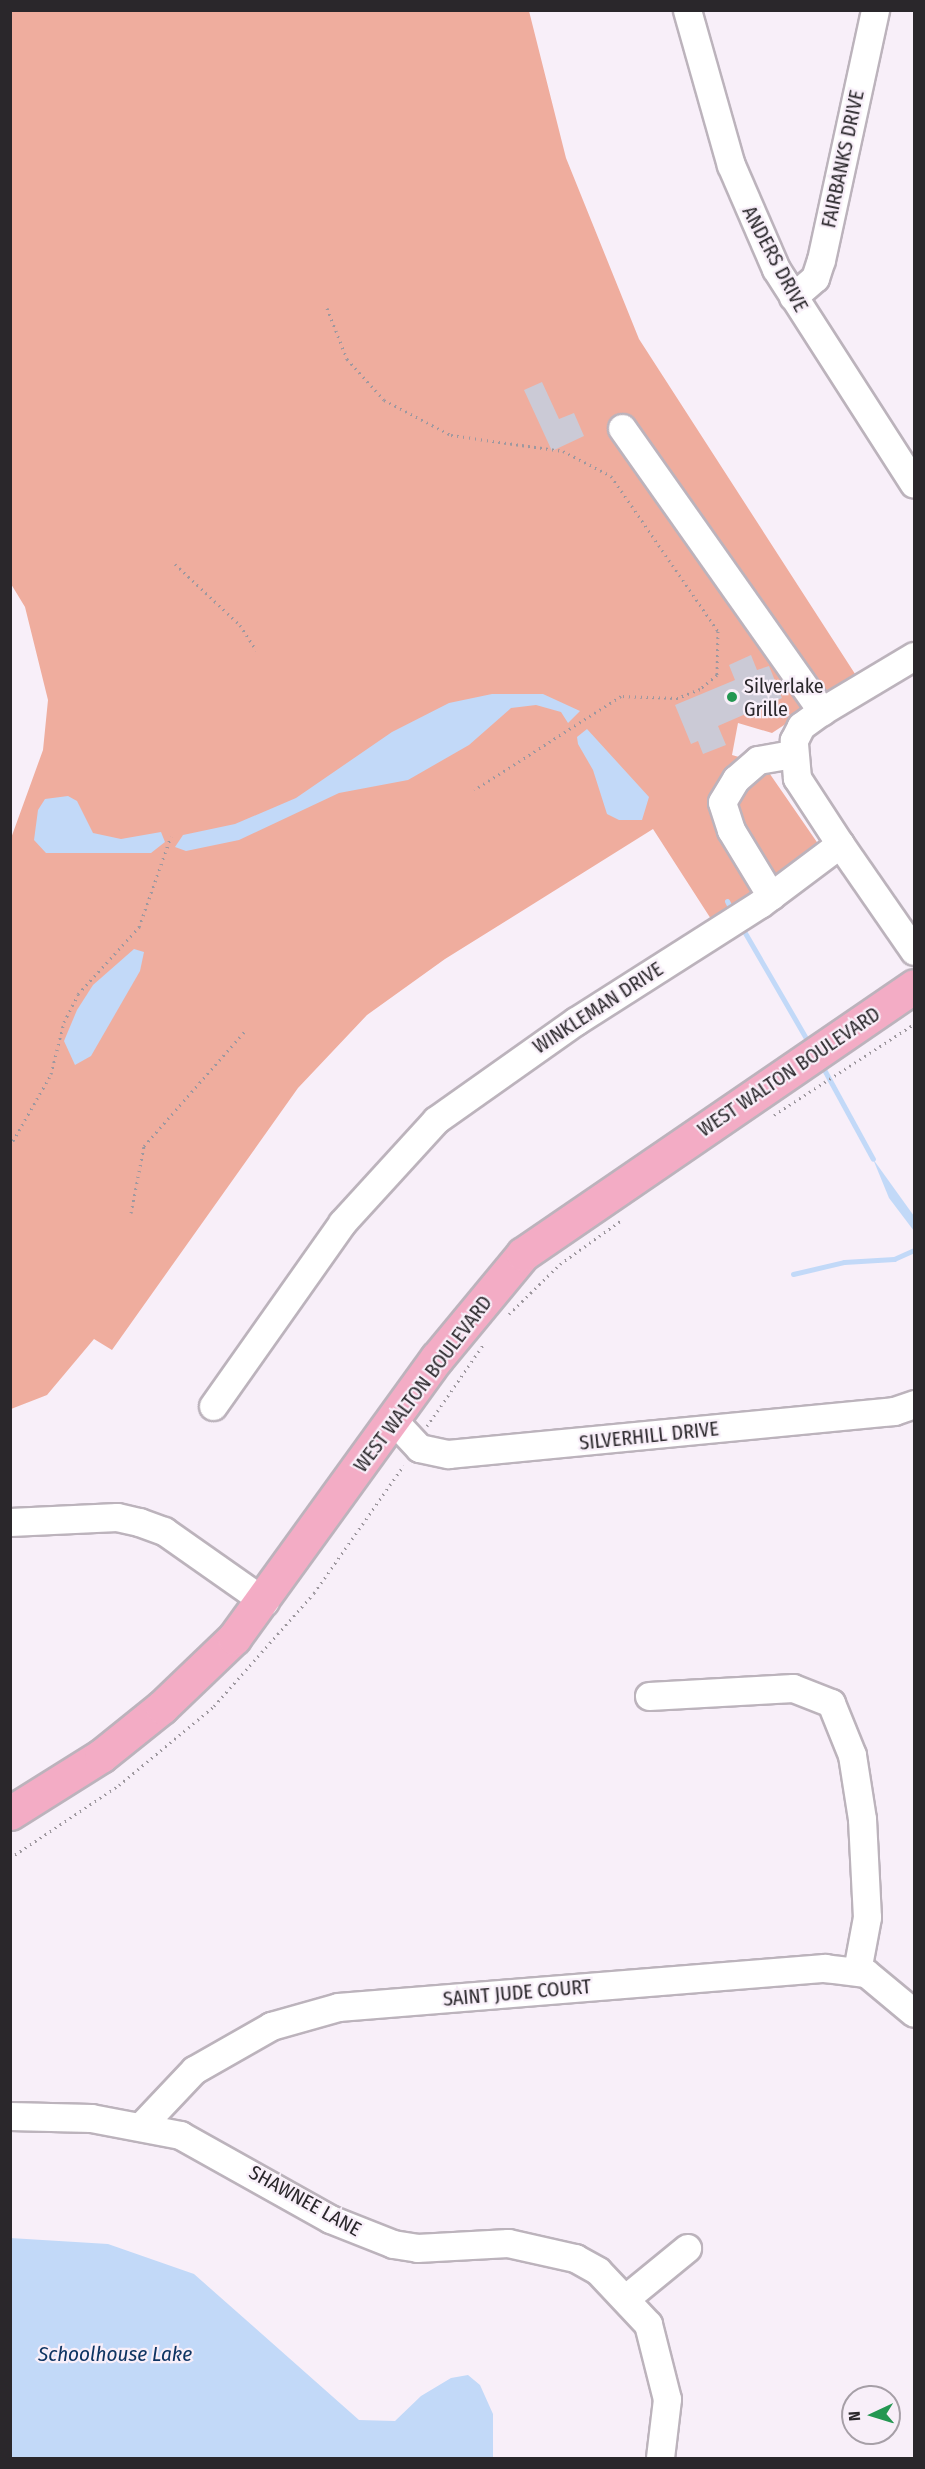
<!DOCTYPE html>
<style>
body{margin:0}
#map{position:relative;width:925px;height:2469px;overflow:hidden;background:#f8eff9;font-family:"Fira Sans Condensed",sans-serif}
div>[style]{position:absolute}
.green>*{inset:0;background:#efad9e}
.water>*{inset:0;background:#c2d9f8}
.stream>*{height:5px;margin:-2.5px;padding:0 2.5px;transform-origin:2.5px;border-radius:2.5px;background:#c2d9f8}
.building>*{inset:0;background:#cbcad6}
.path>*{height:3px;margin-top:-1.5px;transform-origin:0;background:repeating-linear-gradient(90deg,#9e989f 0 1.5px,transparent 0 6px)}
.roads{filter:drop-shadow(2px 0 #bcb3bc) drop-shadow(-2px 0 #bcb3bc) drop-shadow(0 2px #bcb3bc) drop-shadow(0 -2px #bcb3bc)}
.minor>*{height:27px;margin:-13.5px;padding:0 13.5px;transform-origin:13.5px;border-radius:13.5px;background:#fff}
.major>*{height:33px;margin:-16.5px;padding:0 16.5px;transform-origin:16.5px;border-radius:16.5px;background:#f3acc5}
.dots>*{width:16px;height:16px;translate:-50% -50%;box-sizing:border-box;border:3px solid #f8eff9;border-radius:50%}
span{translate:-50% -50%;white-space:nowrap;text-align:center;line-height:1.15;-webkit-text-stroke:4.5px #f8eff9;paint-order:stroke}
.street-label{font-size:20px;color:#2a272b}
.poi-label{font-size:20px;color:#2a272b}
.left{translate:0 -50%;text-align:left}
.water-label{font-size:21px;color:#0e3462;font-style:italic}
.frame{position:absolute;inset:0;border:12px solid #2a272b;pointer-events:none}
.north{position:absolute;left:841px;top:2385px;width:60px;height:60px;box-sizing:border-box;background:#f8eff9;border:2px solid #a69fa7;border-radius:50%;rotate:266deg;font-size:16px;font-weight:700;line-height:24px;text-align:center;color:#2a272b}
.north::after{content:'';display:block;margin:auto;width:21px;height:27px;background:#249752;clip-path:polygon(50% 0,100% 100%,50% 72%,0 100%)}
</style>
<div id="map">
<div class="green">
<i style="clip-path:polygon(11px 11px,529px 11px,566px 158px,639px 339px,857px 677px,772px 733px,738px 723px,732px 755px,763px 764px,821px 848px,711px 919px,653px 829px,445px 959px,367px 1015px,298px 1088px,112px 1350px,94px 1339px,47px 1395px,11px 1409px,10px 841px,43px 750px,48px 700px,25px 607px,11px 584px)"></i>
</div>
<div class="water">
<i style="clip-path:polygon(492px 694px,543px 694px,580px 711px,568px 723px,561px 712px,536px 705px,511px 708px,469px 745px,408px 780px,339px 793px,239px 840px,186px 851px,175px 847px,183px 835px,235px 824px,296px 798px,392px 732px,449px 703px)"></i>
<i style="clip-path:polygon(587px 729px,649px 797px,642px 820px,619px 820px,607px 814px,593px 770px,578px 744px,577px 737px)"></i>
<i style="clip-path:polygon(68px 796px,77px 801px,93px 833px,121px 839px,161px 832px,165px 842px,151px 853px,46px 853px,34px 840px,38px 810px,45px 799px)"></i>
<i style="clip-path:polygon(134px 949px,144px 952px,140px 971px,91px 1056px,75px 1065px,64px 1041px,77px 1010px,93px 985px)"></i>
<i style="clip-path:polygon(873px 1159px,914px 1216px,914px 1231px,889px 1198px)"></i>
<i style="clip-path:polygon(10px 2238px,108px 2244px,194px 2274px,359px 2420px,395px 2421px,421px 2396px,451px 2378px,468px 2375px,480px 2385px,493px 2414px,493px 2458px,11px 2458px)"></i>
</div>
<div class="stream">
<i style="left:727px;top:901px;width:13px;rotate:63deg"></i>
<i style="left:741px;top:926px;width:138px;rotate:59.9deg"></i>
<i style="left:821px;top:1064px;width:108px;rotate:61.3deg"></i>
<i style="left:793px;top:1274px;width:52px;rotate:-13.2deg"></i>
<i style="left:844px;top:1262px;width:50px;rotate:-3.4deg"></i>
<i style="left:894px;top:1259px;width:22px;rotate:-24deg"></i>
</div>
<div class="building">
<i style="clip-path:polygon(542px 382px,559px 419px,574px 413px,584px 436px,552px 451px,524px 390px)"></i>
<i style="clip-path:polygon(751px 655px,757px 670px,769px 666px,782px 698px,718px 726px,726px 745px,703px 754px,698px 741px,691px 744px,675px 705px,735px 680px,729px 665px)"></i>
</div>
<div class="path">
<i style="left:327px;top:308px;width:55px;rotate:68.6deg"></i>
<i style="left:347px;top:359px;width:55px;rotate:47.9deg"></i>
<i style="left:384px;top:400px;width:76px;rotate:27.6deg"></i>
<i style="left:451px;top:435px;width:113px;rotate:8.1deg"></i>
<i style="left:563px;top:451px;width:54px;rotate:27.5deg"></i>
<i style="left:611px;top:476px;width:188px;rotate:55.4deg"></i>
<i style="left:718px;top:631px;width:44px;rotate:91.3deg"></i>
<i style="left:717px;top:675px;width:22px;rotate:141deg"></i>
<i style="left:700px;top:689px;width:24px;rotate:158deg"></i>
<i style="left:678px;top:698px;width:57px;rotate:-178deg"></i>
<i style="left:621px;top:696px;width:174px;rotate:147.4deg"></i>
<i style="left:175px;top:564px;width:89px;rotate:43.2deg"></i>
<i style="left:240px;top:625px;width:30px;rotate:57deg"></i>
<i style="left:774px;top:1115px;width:167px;rotate:-33deg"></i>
<i style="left:10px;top:1146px;width:83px;rotate:-60.3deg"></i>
<i style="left:51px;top:1074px;width:54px;rotate:-76deg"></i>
<i style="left:64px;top:1022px;width:31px;rotate:-63deg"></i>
<i style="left:78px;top:994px;width:91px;rotate:-47.7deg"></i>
<i style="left:139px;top:927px;width:96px;rotate:-70.6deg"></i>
<i style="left:131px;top:1213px;width:68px;rotate:-79deg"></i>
<i style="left:144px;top:1146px;width:153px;rotate:-48.7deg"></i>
<i style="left:509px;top:1314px;width:71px;rotate:-44.4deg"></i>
<i style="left:560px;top:1264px;width:77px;rotate:-35.5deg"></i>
<i style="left:427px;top:1426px;width:98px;rotate:-55.3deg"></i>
<i style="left:10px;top:1858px;width:131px;rotate:-33.8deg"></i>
<i style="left:119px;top:1785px;width:124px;rotate:-39.7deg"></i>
<i style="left:214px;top:1706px;width:151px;rotate:-48.5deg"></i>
<i style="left:314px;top:1593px;width:156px;rotate:-54.9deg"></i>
</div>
<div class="roads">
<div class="minor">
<i style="left:687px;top:10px;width:161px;rotate:74.2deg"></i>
<i style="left:731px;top:165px;width:113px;rotate:66.6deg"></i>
<i style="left:776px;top:269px;width:255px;rotate:57.3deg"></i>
<i style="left:793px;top:297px;width:29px;rotate:-41deg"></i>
<i style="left:815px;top:278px;width:19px;rotate:-72deg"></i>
<i style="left:821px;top:260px;width:256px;rotate:-77.8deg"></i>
<i style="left:622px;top:428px;width:347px;rotate:54.8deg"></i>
<i style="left:840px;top:844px;width:130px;rotate:55.3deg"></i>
<i style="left:771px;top:896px;width:77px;rotate:-121.2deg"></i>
<i style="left:731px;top:830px;width:29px;rotate:-108deg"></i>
<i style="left:722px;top:802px;width:27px;rotate:-59deg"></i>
<i style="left:736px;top:779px;width:29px;rotate:-41deg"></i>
<i style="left:758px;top:760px;width:34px;rotate:-10deg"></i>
<i style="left:213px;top:1406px;width:224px;rotate:-54.8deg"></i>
<i style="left:342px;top:1223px;width:139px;rotate:-47.6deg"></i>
<i style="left:436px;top:1120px;width:171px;rotate:-35.3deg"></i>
<i style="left:576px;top:1021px;width:218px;rotate:-32.5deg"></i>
<i style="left:760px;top:904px;width:100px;rotate:-36.9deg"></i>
<i style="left:840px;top:844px;width:79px;rotate:-123.1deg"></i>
<i style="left:797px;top:778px;width:38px;rotate:-95deg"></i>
<i style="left:794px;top:740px;width:16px;rotate:-63deg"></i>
<i style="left:801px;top:726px;width:26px;rotate:-36deg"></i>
<i style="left:822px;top:711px;width:107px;rotate:-30.9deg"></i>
<i style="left:394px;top:1421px;width:37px;rotate:47deg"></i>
<i style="left:419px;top:1448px;width:30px;rotate:12deg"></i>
<i style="left:448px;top:1454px;width:448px;rotate:-5.5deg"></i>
<i style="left:894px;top:1411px;width:21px;rotate:-19deg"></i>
<i style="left:10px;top:1522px;width:107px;rotate:-2.7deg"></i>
<i style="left:117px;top:1517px;width:23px;rotate:13deg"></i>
<i style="left:139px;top:1522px;width:27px;rotate:20deg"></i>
<i style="left:164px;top:1531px;width:123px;rotate:35.1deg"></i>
<i style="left:649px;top:1696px;width:144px;rotate:-3.2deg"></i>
<i style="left:793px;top:1688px;width:41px;rotate:21.5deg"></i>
<i style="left:831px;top:1703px;width:56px;rotate:68deg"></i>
<i style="left:852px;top:1755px;width:65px;rotate:81.1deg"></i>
<i style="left:862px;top:1819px;width:98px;rotate:87.1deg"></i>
<i style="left:867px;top:1917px;width:55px;rotate:100.5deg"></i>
<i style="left:10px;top:2116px;width:81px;rotate:1.4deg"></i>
<i style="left:91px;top:2118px;width:91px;rotate:10.8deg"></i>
<i style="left:180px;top:2135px;width:172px;rotate:29.2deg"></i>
<i style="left:330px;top:2219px;width:68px;rotate:21.6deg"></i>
<i style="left:393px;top:2244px;width:24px;rotate:9deg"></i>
<i style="left:417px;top:2248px;width:91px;rotate:-3.1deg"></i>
<i style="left:508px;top:2243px;width:69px;rotate:12.6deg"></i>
<i style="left:575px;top:2258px;width:26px;rotate:29deg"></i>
<i style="left:598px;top:2271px;width:73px;rotate:46.7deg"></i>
<i style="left:648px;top:2324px;width:77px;rotate:75.8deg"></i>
<i style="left:667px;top:2399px;width:59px;rotate:96.8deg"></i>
<i style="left:142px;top:2125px;width:76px;rotate:-46.6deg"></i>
<i style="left:194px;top:2070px;width:89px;rotate:-29.7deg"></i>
<i style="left:271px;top:2026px;width:70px;rotate:-15.8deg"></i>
<i style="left:338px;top:2007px;width:488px;rotate:-4.6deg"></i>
<i style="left:824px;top:1968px;width:42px;rotate:6.8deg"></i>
<i style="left:866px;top:1973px;width:62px;rotate:39.8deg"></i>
<i style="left:626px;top:2298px;width:79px;rotate:-39.3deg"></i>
</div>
<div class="major">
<i style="left:10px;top:1813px;width:107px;rotate:-32.1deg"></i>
<i style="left:101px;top:1756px;width:78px;rotate:-38.8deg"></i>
<i style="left:162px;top:1707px;width:100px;rotate:-43.8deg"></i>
<i style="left:234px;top:1638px;width:346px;rotate:-54.1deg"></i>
<i style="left:437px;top:1358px;width:135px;rotate:-50.4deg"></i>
<i style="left:523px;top:1254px;width:474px;rotate:-34.4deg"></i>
</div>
</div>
<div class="dots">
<i style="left:732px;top:697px;background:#249752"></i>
</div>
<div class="street-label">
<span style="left:843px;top:159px;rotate:-78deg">FAIRBANKS DRIVE</span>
<span style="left:775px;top:259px;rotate:62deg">ANDERS DRIVE</span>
<span style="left:598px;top:1008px;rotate:-33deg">WINKLEMAN DRIVE</span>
<span style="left:789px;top:1072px;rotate:-34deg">WEST WALTON BOULEVARD</span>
<span style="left:423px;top:1384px;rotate:-53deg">WEST WALTON BOULEVARD</span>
<span style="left:649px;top:1436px;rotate:-6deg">SILVERHILL DRIVE</span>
<span style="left:517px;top:1993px;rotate:-5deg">SAINT JUDE COURT</span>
<span style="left:305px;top:2201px;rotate:29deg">SHAWNEE LANE</span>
</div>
<div class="poi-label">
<span class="left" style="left:744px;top:698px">Silverlake<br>Grille</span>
</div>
<div class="water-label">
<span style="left:115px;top:2354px">Schoolhouse Lake</span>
</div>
<div class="frame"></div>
<div class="north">N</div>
</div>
